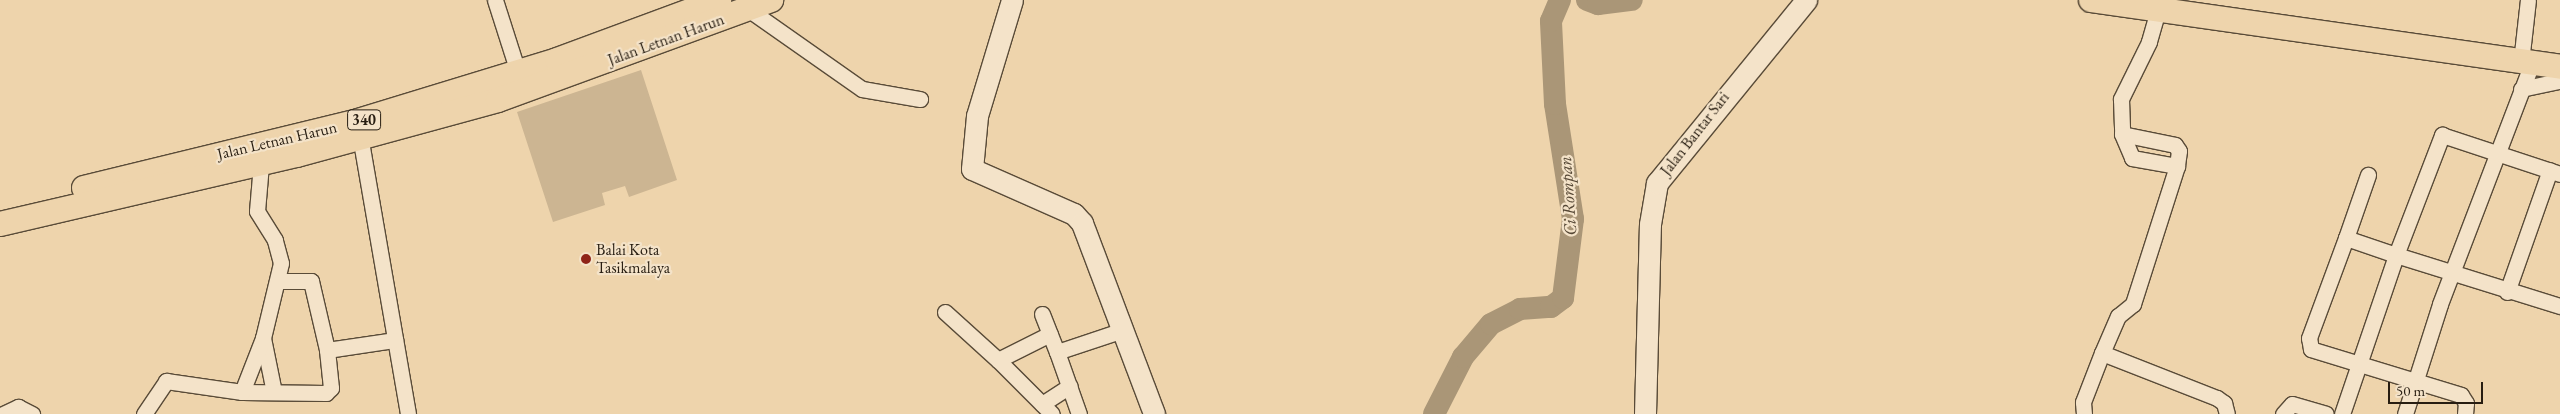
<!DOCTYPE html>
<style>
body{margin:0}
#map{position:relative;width:2560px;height:414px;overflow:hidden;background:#eed4ac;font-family:"EB Garamond",serif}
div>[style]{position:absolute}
.green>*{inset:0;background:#ccb592}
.river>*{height:22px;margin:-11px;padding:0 11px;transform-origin:11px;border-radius:11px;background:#aa9677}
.roads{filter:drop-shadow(1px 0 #594b38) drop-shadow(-1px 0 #594b38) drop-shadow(0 1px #594b38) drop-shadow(0 -1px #594b38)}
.street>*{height:15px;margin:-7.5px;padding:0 7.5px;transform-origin:7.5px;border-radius:7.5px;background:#f4e3c9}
.secondary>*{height:21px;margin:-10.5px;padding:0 10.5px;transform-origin:10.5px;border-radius:10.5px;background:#f4e3c9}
.primary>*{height:24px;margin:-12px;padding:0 12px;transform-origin:12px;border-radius:12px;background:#eed4ac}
.dots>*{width:14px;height:14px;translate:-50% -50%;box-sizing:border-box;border:2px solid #f4e3c9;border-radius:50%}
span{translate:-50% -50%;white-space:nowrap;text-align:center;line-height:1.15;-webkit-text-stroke:4.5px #f4e3c9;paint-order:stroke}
.shield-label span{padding:1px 4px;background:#f4e3c9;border:1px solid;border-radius:4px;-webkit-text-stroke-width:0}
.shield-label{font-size:15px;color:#271d11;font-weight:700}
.street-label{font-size:16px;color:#271d11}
.poi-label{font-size:16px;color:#271d11}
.left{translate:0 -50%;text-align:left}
.water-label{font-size:18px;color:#554735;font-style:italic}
.scale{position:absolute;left:2388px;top:382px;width:95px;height:22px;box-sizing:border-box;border:2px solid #271d11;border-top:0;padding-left:6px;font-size:15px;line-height:18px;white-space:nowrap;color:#271d11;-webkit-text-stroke:4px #f4e3c9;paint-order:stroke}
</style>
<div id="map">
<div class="green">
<i style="clip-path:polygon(641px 70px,677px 180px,629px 197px,625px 186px,602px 193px,605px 205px,553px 222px,517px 112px)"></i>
</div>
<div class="river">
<i style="left:1587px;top:0;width:12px;rotate:20deg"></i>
<i style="left:1598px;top:4px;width:34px;rotate:-7deg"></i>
<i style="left:1434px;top:414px;width:64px;rotate:-63deg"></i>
<i style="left:1463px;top:357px;width:43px;rotate:-49.7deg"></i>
<i style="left:1491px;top:324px;width:33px;rotate:-27deg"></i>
<i style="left:1520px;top:309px;width:31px;rotate:-4deg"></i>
<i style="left:1551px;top:307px;width:15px;rotate:-37deg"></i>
<i style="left:1563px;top:298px;width:80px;rotate:-82.8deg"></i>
<i style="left:1573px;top:219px;width:116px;rotate:-98.9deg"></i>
<i style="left:1555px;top:104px;width:83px;rotate:-92.8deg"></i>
<i style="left:1551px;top:21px;width:23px;rotate:-67deg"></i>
</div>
<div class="roads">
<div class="street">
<i style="left:495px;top:0;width:76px;rotate:72.3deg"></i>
<i style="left:748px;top:9px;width:139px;rotate:35.1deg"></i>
<i style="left:862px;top:89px;width:59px;rotate:9.8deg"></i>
<i style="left:2158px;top:10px;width:33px;rotate:106deg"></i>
<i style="left:2149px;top:42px;width:64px;rotate:116.2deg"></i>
<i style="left:2121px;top:99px;width:35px;rotate:88deg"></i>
<i style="left:2122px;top:134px;width:26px;rotate:67deg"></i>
<i style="left:2132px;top:158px;width:46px;rotate:10.1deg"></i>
<i style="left:2177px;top:166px;width:145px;rotate:107.7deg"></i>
<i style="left:2133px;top:304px;width:19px;rotate:141deg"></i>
<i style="left:2118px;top:316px;width:40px;rotate:113.4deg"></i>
<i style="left:2102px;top:353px;width:123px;rotate:21.4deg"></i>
<i style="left:2217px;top:398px;width:9px;rotate:36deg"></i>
<i style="left:2224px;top:403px;width:11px;rotate:75deg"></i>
<i style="left:2521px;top:62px;width:62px;rotate:-83.6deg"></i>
<i style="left:2521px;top:89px;width:40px;rotate:-12deg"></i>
<i style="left:359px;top:130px;width:288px;rotate:80.2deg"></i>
<i style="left:2122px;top:134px;width:54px;rotate:11.7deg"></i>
<i style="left:2175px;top:145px;width:7px;rotate:56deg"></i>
<i style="left:2179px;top:151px;width:15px;rotate:98deg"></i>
<i style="left:2346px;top:238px;width:67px;rotate:-70.8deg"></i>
<i style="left:279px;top:281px;width:32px"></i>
<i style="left:311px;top:281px;width:71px;rotate:76.9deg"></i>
<i style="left:2507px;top:292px;width:129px;rotate:-70.6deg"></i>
<i style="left:945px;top:312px;width:72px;rotate:42.2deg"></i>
<i style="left:998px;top:360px;width:58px;rotate:-26.6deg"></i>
<i style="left:1042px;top:314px;width:41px;rotate:68.5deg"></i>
<i style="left:1057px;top:352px;width:70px;rotate:-18.4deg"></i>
<i style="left:263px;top:338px;width:55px;rotate:78.5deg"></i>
<i style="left:1057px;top:352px;width:66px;rotate:70.5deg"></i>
<i style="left:998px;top:360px;width:76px;rotate:45deg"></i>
<i style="left:242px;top:392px;width:84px;rotate:0.7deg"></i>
<i style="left:326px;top:393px;width:7px;rotate:-45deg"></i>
<i style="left:331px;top:388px;width:38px;rotate:-96deg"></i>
<i style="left:327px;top:350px;width:69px;rotate:-8.4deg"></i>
<i style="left:1042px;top:404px;width:33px;rotate:-33deg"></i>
<i style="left:3px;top:414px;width:17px;rotate:-25deg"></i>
<i style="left:18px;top:407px;width:16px;rotate:27deg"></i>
<i style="left:144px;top:414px;width:40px;rotate:-56deg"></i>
<i style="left:166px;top:381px;width:77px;rotate:8.2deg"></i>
<i style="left:242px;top:392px;width:58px;rotate:-68.7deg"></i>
<i style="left:263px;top:338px;width:77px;rotate:-76.5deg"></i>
<i style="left:281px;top:263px;width:24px;rotate:-105deg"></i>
<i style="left:275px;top:240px;width:34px;rotate:-122deg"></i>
<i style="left:257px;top:211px;width:47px;rotate:-85.1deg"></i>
<i style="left:2084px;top:414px;width:12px;rotate:-95deg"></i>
<i style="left:2083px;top:402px;width:53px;rotate:-68.8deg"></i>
<i style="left:2283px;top:414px;width:13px;rotate:-48deg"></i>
<i style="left:2292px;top:404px;width:35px;rotate:16deg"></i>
<i style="left:2342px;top:414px;width:168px;rotate:-71.2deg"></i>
<i style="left:2396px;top:255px;width:172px;rotate:17.3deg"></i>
<i style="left:2405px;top:414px;width:115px;rotate:-72.3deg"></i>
<i style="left:2440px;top:304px;width:258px;rotate:-69.1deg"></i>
<i style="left:2465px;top:414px;width:11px;rotate:-85deg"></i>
<i style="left:2466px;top:403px;width:9px;rotate:-122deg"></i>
<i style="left:2461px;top:395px;width:157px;rotate:-163deg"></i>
<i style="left:2311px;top:349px;width:11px;rotate:-100deg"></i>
<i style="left:2309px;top:338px;width:107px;rotate:-69.7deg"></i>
<i style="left:2346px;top:238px;width:53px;rotate:18.8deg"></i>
<i style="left:2396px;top:255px;width:129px;rotate:-69deg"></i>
<i style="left:2442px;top:135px;width:124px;rotate:18.3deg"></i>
</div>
<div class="secondary">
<i style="left:1012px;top:0;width:121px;rotate:106.8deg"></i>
<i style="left:977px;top:116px;width:53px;rotate:95.4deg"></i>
<i style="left:972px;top:169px;width:111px;rotate:23.8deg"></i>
<i style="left:1074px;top:214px;width:12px;rotate:48deg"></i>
<i style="left:1082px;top:223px;width:204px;rotate:69.3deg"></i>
<i style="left:1645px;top:414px;width:190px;rotate:-88.5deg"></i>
<i style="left:1650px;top:224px;width:42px;rotate:-80.3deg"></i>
<i style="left:1657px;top:183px;width:236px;rotate:-50.8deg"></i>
</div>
<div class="primary">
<i style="left:2091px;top:0;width:474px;rotate:8.1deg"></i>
<i style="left:84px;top:188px;width:282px;rotate:-13.7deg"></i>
<i style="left:358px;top:121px;width:208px;rotate:-17deg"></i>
<i style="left:557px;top:60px;width:173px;rotate:-20.3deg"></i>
<i style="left:0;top:224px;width:305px;rotate:-13.1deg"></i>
<i style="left:297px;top:155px;width:208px;rotate:-15.3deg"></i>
<i style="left:498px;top:100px;width:291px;rotate:-20.1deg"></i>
</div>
</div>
<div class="dots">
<i style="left:586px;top:259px;background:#8f2418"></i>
</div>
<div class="shield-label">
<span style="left:364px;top:120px">340</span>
</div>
<div class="street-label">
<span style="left:666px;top:40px;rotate:-20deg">Jalan Letnan Harun</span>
<span style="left:1695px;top:134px;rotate:-52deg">Jalan Bantar Sari</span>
<span style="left:277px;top:141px;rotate:-13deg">Jalan Letnan Harun</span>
</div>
<div class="poi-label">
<span class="left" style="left:596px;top:259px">Balai Kota<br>Tasikmalaya</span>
</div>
<div class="water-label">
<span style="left:1568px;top:196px;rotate:-94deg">Ci Rompan</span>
</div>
<div class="scale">50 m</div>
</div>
